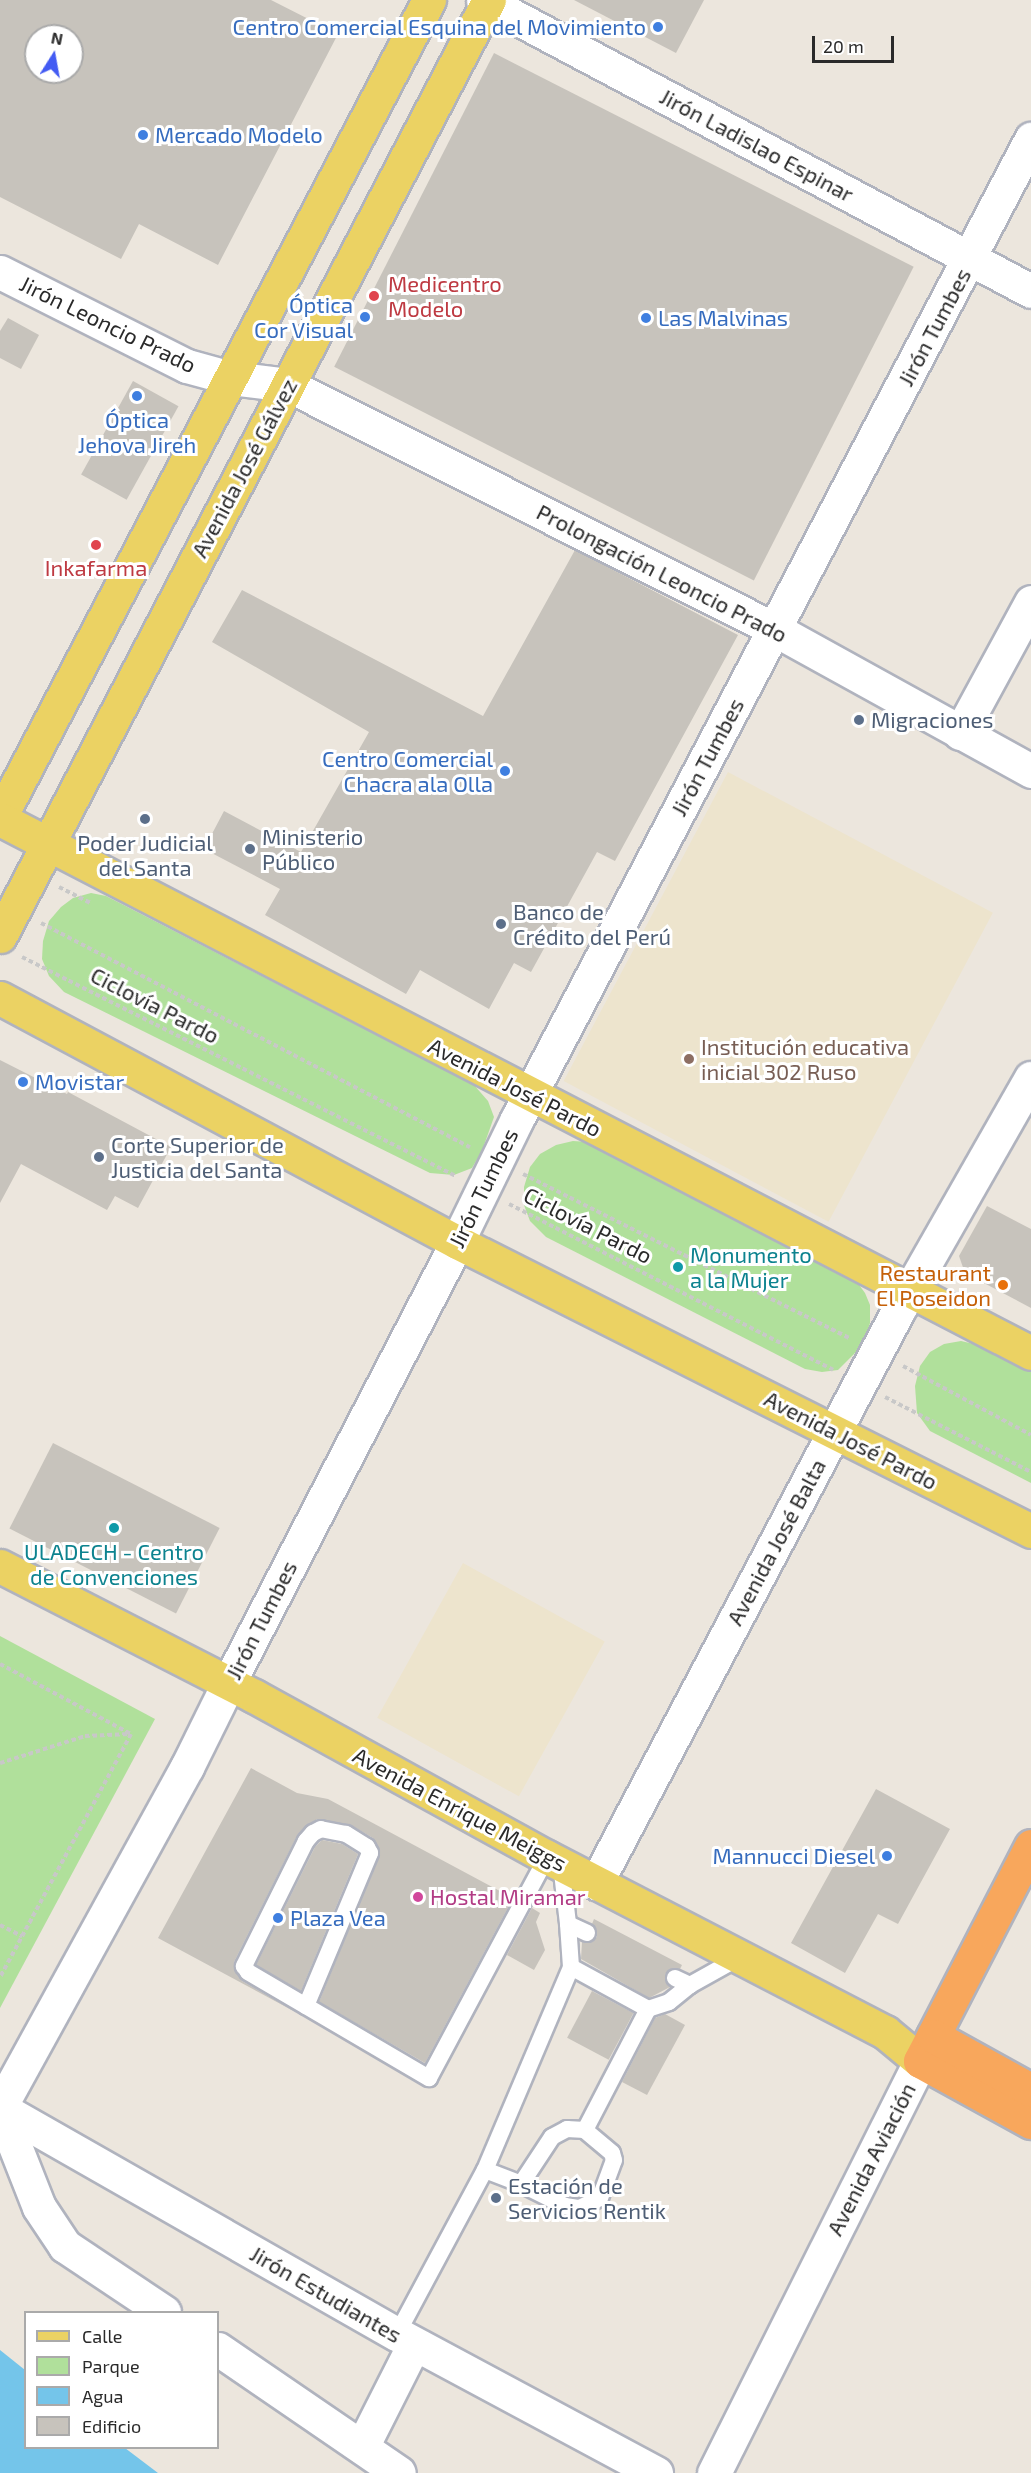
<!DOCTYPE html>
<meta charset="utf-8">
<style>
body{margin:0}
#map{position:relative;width:1031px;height:2473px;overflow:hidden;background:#ece6dd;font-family:"Exo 2",sans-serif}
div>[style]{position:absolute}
.education>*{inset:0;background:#ede4cd;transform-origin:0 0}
.green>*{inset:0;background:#b0e09b}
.water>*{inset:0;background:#74c5ea}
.building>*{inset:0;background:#c7c3bc;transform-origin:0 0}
.path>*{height:4px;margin-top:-2px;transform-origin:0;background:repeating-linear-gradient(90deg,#c8c8c8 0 4.5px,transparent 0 7.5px)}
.roads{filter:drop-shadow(2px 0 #b0b3be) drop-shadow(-2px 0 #b0b3be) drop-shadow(0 2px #b0b3be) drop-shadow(0 -2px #b0b3be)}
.lane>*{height:16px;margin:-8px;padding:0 8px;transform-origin:8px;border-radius:8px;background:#fff}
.street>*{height:33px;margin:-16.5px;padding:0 16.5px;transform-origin:16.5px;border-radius:16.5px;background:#fff}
.secondary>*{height:33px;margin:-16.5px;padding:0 16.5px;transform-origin:16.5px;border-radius:16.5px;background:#fff}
.primary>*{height:33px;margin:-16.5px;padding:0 16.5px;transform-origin:16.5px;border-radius:16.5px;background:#ebd263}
.highway>*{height:33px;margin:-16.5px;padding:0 16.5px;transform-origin:16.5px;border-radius:16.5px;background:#f8a75c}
.dots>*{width:16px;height:16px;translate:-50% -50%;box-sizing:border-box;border:3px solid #fff;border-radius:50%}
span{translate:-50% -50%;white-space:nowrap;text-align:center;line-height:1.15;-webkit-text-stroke:6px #fff;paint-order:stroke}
.shop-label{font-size:22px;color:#366cbe}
.right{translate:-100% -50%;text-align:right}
.left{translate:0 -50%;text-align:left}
.street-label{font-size:22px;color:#2a2a2a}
.health-label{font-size:22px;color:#be3a42}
.service-label{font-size:22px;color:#4e5e75}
.education-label{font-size:22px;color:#785e54}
.culture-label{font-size:22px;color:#0d838f}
.food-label{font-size:22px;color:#c56008}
.hotel-label{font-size:22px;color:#b23c85}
.legend{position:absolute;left:24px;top:2311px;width:195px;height:138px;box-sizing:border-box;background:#fff;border:2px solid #aaa;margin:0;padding:8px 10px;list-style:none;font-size:18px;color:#2a2a2a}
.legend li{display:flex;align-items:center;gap:12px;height:30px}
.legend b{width:30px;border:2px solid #aaa}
.north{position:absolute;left:24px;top:24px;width:60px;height:60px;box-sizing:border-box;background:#fff;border:2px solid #aaa;border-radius:50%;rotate:11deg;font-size:16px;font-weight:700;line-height:24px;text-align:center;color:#2a2a2a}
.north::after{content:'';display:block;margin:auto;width:21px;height:27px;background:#435bf3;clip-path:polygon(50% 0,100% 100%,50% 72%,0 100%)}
.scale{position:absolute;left:812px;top:36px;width:82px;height:27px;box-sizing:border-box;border:3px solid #2a2a2a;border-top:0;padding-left:8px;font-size:18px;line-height:21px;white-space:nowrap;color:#2a2a2a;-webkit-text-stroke:4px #fff;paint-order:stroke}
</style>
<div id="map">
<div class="education">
<i style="left:728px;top:772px;width:300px;height:350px;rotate:28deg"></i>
<i style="left:463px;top:1563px;width:162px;height:177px;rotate:29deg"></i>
</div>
<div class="green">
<i style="clip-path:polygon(91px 893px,106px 896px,474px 1085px,488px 1101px,494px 1117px,482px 1151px,472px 1168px,454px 1175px,430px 1173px,64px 992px,49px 976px,42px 959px,43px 941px,49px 921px,61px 907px,73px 898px)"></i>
<i style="clip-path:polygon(573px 1141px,588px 1142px,854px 1278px,865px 1293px,870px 1305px,870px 1323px,863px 1345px,838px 1370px,822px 1372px,805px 1369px,546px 1237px,530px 1221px,524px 1205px,524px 1187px,530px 1167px,540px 1154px,556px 1145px)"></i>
<i style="clip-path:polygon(961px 1341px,978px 1345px,1031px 1372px,1031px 1483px,930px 1431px,917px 1413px,915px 1386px,920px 1366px,930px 1352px,944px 1344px)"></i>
<i style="clip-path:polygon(0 1636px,155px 1719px,0 2008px)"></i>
</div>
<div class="water">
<i style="clip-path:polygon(0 2350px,25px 2370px,26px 2448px,125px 2448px,158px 2473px,0 2473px)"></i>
</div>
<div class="building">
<i style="clip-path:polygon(evenodd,0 0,271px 0,338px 34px,218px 265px,139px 224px,121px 259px,0 197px,0 0,36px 36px,72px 36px,72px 72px,36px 72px,36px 36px)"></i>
<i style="clip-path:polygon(574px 0,704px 0,676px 53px)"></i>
<i style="left:494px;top:53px;width:471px;height:352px;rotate:27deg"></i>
<i style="clip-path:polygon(8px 318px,39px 335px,21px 369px,0 358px,0 331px)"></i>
<i style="left:133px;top:381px;width:52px;height:107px;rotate:29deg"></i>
<i style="clip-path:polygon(575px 550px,738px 635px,615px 861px,597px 852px,531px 972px,514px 963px,489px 1009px,420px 970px,406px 994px,265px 915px,280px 889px,204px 849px,224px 811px,301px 852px,369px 732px,212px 642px,242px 590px,483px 716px)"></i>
<i style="clip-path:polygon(0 1060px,67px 1094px,68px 1092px,171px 1147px,138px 1208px,115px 1196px,107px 1210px,21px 1164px,0 1203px)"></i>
<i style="clip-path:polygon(987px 1206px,1031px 1229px,1031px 1308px,965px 1273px,959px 1256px)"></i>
<i style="left:53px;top:1443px;width:187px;height:96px;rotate:27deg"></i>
<i style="clip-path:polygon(251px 1768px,297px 1793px,328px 1799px,513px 1898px,425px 2063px,319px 2002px,380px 1853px,373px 1838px,351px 1825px,317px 1819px,298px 1834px,234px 1962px,235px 1971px,242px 1981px,301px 2015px,158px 1938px)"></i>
<i style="clip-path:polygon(876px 1789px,950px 1829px,898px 1924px,878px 1914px,845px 1973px,791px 1943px)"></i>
<i style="clip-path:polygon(322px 1840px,342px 1844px,358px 1854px,301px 1991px,256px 1965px,315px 1847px)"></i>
<i style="clip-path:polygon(532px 1908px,540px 1913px,536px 1922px,545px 1950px,534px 1970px,507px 1955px)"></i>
<i style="clip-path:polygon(594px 1919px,682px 1965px,680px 1969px,674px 1968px,666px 1973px,665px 1979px,670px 1987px,649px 1998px,581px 1959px,582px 1942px,588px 1943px,597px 1937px,596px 1928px,592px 1924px)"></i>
<i style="left:592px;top:1991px;width:47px;height:53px;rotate:28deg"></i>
<i style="clip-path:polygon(665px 2014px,685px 2025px,647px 2095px,622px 2082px,655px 2018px)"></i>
</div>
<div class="path">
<i style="left:59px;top:887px;width:35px;rotate:27deg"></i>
<i style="left:41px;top:923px;width:484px;rotate:27.6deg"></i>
<i style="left:22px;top:957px;width:487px;rotate:26.8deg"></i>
<i style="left:523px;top:1174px;width:367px;rotate:26.7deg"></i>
<i style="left:509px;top:1204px;width:364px;rotate:27.1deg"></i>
<i style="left:903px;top:1366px;width:145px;rotate:28.3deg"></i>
<i style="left:885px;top:1397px;width:164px;rotate:27.2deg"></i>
<i style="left:0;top:1664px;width:149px;rotate:28.1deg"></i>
<i style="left:131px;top:1734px;width:276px;rotate:118.3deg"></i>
<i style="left:0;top:1763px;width:89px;rotate:-17.6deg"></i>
<i style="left:85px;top:1736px;width:45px;rotate:-2.5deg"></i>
<i style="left:0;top:1925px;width:25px;rotate:27deg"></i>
</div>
<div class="roads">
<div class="lane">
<i style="left:561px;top:1864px;width:60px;rotate:83.3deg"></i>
<i style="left:568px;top:1924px;width:21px;rotate:25deg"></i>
<i style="left:568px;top:1924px;width:43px;rotate:86deg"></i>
<i style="left:571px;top:1967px;width:88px;rotate:28.6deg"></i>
<i style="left:648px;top:2009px;width:22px;rotate:-18deg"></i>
<i style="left:669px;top:2002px;width:27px;rotate:-39deg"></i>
<i style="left:675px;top:1978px;width:17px;rotate:25deg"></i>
<i style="left:690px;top:1985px;width:57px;rotate:-29.2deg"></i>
<i style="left:306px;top:2006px;width:166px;rotate:-67.3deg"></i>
<i style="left:370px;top:1853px;width:7px;rotate:-117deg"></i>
<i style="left:367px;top:1847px;width:25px;rotate:-148deg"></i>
<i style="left:346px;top:1834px;width:25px;rotate:-169deg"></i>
<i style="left:321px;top:1829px;width:9px;rotate:153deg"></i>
<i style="left:313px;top:1833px;width:11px;rotate:131deg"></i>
<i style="left:306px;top:1841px;width:140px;rotate:116.4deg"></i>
<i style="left:244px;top:1966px;width:7px;rotate:56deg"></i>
<i style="left:248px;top:1972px;width:210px;rotate:30.4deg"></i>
<i style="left:429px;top:2078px;width:251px;rotate:-61.9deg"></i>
<i style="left:585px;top:2130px;width:136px;rotate:-62.5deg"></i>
<i style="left:485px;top:2170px;width:39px;rotate:21deg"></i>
<i style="left:521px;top:2184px;width:49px;rotate:26.6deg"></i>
<i style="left:565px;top:2206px;width:15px;rotate:8deg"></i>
<i style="left:580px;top:2208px;width:22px;rotate:-27deg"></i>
<i style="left:600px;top:2198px;width:40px;rotate:-69.8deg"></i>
<i style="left:614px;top:2160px;width:7px;rotate:-106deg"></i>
<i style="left:612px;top:2153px;width:35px;rotate:-140deg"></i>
<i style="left:585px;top:2130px;width:18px;rotate:-177deg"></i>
<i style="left:567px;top:2129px;width:17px;rotate:152deg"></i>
<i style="left:552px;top:2137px;width:56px;rotate:123.4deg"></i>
<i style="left:397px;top:2334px;width:186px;rotate:-61.8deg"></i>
<i style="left:485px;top:2170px;width:220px;rotate:-67deg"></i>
</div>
<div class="street">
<i style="left:483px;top:0;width:620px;rotate:27.97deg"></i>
<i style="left:0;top:272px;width:209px;rotate:26.7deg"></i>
<i style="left:187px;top:366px;width:46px;rotate:15.3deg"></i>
<i style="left:231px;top:378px;width:57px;rotate:7deg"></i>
<i style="left:288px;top:385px;width:544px;rotate:26.66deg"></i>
<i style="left:774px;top:629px;width:294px;rotate:28.9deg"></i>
<i style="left:960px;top:733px;width:149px;rotate:-61.5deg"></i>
<i style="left:228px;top:1684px;width:498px;rotate:-62.6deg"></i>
<i style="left:457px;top:1242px;width:137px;rotate:-64deg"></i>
<i style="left:517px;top:1119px;width:1107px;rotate:-62.32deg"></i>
<i style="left:596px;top:1883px;width:649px;rotate:-62.17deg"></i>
<i style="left:899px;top:1309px;width:266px;rotate:-60.3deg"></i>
<i style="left:0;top:2108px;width:457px;rotate:29.7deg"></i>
<i style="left:397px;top:2334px;width:294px;rotate:28.2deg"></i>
<i style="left:362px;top:2447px;width:115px;rotate:-63.2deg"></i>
<i style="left:714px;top:2473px;width:461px;rotate:-63.4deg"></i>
</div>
<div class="secondary">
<i style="left:0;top:2107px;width:388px;rotate:-61.2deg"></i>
<i style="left:187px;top:1767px;width:93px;rotate:-63.7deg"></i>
<i style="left:0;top:2108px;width:106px;rotate:68.5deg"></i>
<i style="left:39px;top:2207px;width:47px;rotate:56.3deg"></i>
<i style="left:65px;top:2246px;width:119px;rotate:33.7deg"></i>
<i style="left:218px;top:2349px;width:219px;rotate:34.4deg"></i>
</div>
<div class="primary">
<i style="left:0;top:817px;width:923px;rotate:-62.3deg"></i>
<i style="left:0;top:819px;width:1161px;rotate:27.38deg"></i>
<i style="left:0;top:936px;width:1056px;rotate:-62.42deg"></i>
<i style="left:0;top:998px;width:518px;rotate:28.1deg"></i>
<i style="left:457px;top:1242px;width:643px;rotate:26.72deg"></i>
<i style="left:0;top:1566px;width:285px;rotate:27.1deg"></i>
<i style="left:254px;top:1696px;width:334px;rotate:28.8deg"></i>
<i style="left:547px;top:1857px;width:381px;rotate:27.4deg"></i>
<i style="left:885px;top:2032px;width:45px;rotate:39.6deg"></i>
</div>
<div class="highway">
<i style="left:1031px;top:1846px;width:242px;rotate:117.3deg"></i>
<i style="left:920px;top:2061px;width:127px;rotate:28.8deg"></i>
<i style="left:933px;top:2036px;width:112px;rotate:28.9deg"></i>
</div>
</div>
<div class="dots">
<i style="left:658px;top:27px;background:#3f7fe0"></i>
<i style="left:143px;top:135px;background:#3f7fe0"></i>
<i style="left:374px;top:296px;background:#e0444e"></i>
<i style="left:365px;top:317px;background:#3f7fe0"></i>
<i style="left:646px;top:318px;background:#3f7fe0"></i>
<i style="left:137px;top:396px;background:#3f7fe0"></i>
<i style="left:96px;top:545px;background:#e0444e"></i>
<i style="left:859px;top:720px;background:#5c6f8a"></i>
<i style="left:505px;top:771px;background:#3f7fe0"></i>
<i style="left:145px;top:819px;background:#5c6f8a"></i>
<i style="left:250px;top:849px;background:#5c6f8a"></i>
<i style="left:501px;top:924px;background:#5c6f8a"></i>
<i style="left:689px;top:1059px;background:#8d6e63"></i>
<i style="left:23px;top:1082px;background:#3f7fe0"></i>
<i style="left:99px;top:1157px;background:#5c6f8a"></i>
<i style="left:678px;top:1267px;background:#0f9aa8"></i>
<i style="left:1003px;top:1285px;background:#e8710a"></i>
<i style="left:114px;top:1528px;background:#0f9aa8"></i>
<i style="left:887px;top:1856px;background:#3f7fe0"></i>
<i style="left:418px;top:1897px;background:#d1479c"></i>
<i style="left:278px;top:1918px;background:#3f7fe0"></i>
<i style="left:496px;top:2198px;background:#5c6f8a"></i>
</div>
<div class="shop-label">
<span class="right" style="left:646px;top:27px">Centro Comercial Esquina del Movimiento</span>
<span class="left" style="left:155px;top:135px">Mercado Modelo</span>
<span class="right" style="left:353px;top:317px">Óptica<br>Cor Visual</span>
<span class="left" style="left:658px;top:318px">Las Malvinas</span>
<span style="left:137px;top:432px">Óptica<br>Jehova Jireh</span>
<span class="right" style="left:493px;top:771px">Centro Comercial<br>Chacra ala Olla</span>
<span class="left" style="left:35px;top:1082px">Movistar</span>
<span class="right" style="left:875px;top:1856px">Mannucci Diesel</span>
<span class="left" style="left:290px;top:1918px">Plaza Vea</span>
</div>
<div class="street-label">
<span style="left:757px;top:145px;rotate:28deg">Jirón Ladislao Espinar</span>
<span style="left:108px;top:324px;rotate:26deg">Jirón Leoncio Prado</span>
<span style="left:934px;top:327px;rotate:-62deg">Jirón Tumbes</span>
<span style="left:244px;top:468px;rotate:-62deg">Avenida José Gálvez</span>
<span style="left:662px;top:573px;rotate:27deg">Prolongación Leoncio Prado</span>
<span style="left:707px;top:757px;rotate:-62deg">Jirón Tumbes</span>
<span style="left:155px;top:1005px;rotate:27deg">Ciclovía Pardo</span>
<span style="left:515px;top:1087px;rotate:27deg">Avenida José Pardo</span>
<span style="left:483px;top:1188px;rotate:-64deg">Jirón Tumbes</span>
<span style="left:588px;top:1225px;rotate:27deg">Ciclovía Pardo</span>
<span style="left:851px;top:1440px;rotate:27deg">Avenida José Pardo</span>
<span style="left:776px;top:1542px;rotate:-62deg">Avenida José Balta</span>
<span style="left:261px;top:1620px;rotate:-63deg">Jirón Tumbes</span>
<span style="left:460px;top:1809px;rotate:28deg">Avenida Enrique Meiggs</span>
<span style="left:871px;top:2159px;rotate:-63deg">Avenida Aviación</span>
<span style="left:326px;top:2294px;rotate:30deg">Jirón Estudiantes</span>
</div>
<div class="health-label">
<span class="left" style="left:388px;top:296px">Medicentro<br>Modelo</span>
<span style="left:96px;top:568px">Inkafarma</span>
</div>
<div class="service-label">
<span class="left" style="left:871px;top:720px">Migraciones</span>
<span class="left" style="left:262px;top:849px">Ministerio<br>Público</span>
<span style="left:145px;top:855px">Poder Judicial<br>del Santa</span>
<span class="left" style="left:513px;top:924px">Banco de<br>Crédito del Perú</span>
<span class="left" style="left:111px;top:1157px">Corte Superior de<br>Justicia del Santa</span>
<span class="left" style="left:508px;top:2198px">Estación de<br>Servicios Rentik</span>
</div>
<div class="education-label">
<span class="left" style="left:701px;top:1059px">Institución educativa<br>inicial 302 Ruso</span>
</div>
<div class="culture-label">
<span class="left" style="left:690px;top:1267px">Monumento<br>a la Mujer</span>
<span style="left:114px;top:1564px">ULADECH - Centro<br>de Convenciones</span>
</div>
<div class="food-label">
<span class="right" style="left:991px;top:1285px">Restaurant<br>El Poseidon</span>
</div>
<div class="hotel-label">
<span class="left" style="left:430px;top:1897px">Hostal Miramar</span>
</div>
<ul class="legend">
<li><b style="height:8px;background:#ebd263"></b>Calle</li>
<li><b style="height:16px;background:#b0e09b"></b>Parque</li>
<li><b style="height:16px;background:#74c5ea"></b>Agua</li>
<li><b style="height:16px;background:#c7c3bc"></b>Edificio</li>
</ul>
<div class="north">N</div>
<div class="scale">20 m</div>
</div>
